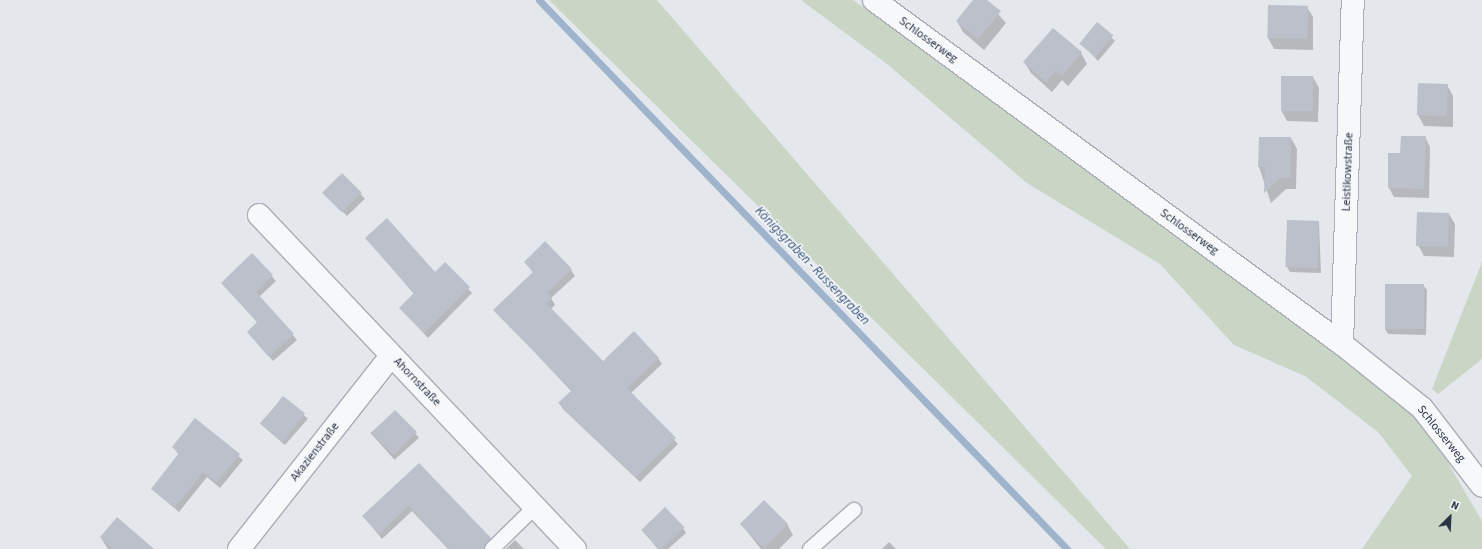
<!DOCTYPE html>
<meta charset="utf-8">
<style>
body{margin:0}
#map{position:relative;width:1482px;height:549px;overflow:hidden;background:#e4e7ec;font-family:"Source Sans 3",sans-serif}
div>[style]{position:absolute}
.green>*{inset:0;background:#c9d6c5}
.shadow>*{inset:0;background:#0003;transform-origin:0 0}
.stream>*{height:7px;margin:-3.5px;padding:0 3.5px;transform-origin:3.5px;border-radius:3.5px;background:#9fb4cc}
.building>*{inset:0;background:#bbc0ca;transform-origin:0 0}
.roads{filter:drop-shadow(1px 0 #a9aeb7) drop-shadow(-1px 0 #a9aeb7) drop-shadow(0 1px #a9aeb7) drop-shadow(0 -1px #a9aeb7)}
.lane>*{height:14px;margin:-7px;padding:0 7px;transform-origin:7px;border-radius:7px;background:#f7f8fa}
.street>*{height:22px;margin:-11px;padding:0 11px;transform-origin:11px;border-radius:11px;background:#f7f8fa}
span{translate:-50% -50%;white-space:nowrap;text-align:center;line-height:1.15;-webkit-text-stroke:3px #f4f6f9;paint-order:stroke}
.street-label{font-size:12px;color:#2b3445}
.water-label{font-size:13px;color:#34527a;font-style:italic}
.north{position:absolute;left:1430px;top:497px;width:40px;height:40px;-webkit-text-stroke:3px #f4f6f9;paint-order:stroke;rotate:24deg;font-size:11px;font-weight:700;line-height:16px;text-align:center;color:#2b3445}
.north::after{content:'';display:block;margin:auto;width:14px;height:18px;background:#2b3445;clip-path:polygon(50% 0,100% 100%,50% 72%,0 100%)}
</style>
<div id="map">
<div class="green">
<i style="clip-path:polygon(549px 0,657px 0,1130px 549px,1106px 549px)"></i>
<i style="clip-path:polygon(801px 0,853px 0,1420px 415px,1482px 521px,1482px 549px,1362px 549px,1412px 476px,1378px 432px,1305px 376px,1234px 345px,1160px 264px,1027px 183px,887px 64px)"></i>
<i style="clip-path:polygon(1482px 262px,1482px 359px,1438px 394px,1432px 389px)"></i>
</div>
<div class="shadow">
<i style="clip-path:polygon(974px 0,986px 0,1006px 23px,984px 50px,963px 32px,957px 21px)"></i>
<i style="clip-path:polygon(1307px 7px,1313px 17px,1313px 50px,1274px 49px,1268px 38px)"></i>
<i style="clip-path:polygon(1097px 23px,1115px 41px,1098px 61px,1081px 43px)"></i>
<i style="clip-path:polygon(1053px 29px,1081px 53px,1087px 64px,1068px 86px,1062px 80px,1052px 92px,1031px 73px,1025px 63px)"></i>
<i style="clip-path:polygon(1313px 77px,1319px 88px,1318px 122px,1287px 121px,1281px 110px)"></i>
<i style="clip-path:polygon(1419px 84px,1447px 85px,1453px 96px,1453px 127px,1424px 126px,1418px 115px)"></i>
<i style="clip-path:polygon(1425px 137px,1430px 147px,1429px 198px,1394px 197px,1389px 188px,1401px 154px)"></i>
<i style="clip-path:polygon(1291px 138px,1297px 149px,1296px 189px,1286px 189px,1271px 203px,1259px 167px)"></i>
<i style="left:342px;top:175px;width:33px;height:25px;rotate:46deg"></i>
<i style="clip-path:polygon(1449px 214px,1455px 224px,1454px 257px,1424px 256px,1418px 245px)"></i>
<i style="clip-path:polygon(1319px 222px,1321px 273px,1290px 272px,1287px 267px)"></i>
<i style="clip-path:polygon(366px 238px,435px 274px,445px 263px,472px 293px,428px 338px,400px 308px,414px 294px)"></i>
<i style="clip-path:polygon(252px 254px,276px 281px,259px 297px,297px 340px,273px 361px,248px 332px,258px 323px,222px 283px)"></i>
<i style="clip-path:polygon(525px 262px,571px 270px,575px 276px,551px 298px,555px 305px,551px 309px,603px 362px,658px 358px,662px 364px,631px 393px,678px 444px,640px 482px,563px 409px,560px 404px,572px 392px,495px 310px,534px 274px)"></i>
<i style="clip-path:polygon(1386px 285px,1423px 285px,1427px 290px,1426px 335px,1388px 334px,1385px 329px)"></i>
<i style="left:283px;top:397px;width:33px;height:35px;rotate:41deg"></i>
<i style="left:395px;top:411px;width:36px;height:33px;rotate:48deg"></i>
<i style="clip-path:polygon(195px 420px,243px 460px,220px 488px,207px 477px,179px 512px,153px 490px,179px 455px,173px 447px)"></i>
<i style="clip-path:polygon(419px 464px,464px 549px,448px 549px,412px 511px,382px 539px,363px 516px)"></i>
<i style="clip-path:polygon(741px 524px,787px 524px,793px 535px,779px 549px,761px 549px)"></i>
<i style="clip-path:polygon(683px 528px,686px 533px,668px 549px,658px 549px,641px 529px)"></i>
<i style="clip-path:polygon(101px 538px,147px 549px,108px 549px)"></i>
<i style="clip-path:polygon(515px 540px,524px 549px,506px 549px)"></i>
<i style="clip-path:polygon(889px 542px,896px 549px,882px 549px)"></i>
</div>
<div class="stream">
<i style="left:539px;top:0;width:762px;rotate:46.12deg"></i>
</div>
<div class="building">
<i style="clip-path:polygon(973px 0,987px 0,1001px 11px,978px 39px,956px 21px)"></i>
<i style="left:1268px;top:5px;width:40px;height:33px;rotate:1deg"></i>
<i style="left:1097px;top:22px;width:21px;height:28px;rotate:39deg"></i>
<i style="clip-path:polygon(1053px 28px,1082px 52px,1062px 76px,1056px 70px,1046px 82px,1023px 62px)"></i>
<i style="left:1281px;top:76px;width:32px;height:35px"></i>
<i style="left:1418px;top:83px;width:30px;height:32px;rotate:2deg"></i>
<i style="clip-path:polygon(1401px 136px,1426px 136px,1424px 189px,1388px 188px,1388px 153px,1400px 153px)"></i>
<i style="clip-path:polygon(1259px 137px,1291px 137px,1291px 178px,1280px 178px,1264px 193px,1265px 167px,1258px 167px)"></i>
<i style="left:342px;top:173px;width:28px;height:28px;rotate:45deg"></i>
<i style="left:1417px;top:212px;width:32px;height:34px;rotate:2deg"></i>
<i style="clip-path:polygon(387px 218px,435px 272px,445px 262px,470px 287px,424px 333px,399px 308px,414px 293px,365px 238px)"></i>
<i style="left:1287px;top:220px;width:32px;height:47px;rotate:2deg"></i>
<i style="clip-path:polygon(545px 241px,572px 269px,547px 293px,552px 298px,547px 304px,603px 361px,634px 331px,659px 358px,627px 388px,676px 438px,636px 477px,558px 403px,572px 390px,493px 310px,533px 272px,524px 262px)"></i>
<i style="clip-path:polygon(252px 253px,273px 275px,256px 292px,294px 334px,269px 357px,247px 332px,257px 322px,221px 283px)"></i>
<i style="left:1385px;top:284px;width:39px;height:45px"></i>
<i style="left:283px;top:396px;width:28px;height:36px;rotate:38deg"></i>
<i style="left:395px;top:410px;width:31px;height:33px;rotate:45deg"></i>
<i style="clip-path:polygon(195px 418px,240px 454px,217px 483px,203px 472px,175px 508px,151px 489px,179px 453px,172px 447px)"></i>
<i style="clip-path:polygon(419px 463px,491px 538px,484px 549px,449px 549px,409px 506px,379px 534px,362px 516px)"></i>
<i style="left:764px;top:500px;width:34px;height:34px;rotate:45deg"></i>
<i style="left:665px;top:507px;width:28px;height:33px;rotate:46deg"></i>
<i style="clip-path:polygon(117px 517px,154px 549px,114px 549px,100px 537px)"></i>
</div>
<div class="roads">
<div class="lane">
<i style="left:492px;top:549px;width:60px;rotate:-44.3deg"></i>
<i style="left:810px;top:549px;width:59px;rotate:-41.6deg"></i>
</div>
<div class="street">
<i style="left:874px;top:0;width:581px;rotate:36.32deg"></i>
<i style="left:1342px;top:344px;width:102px;rotate:38.7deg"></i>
<i style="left:1422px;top:408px;width:98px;rotate:52.4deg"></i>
<i style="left:259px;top:215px;width:460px;rotate:46.6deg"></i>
<i style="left:1342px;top:344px;width:344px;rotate:-88.2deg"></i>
<i style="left:239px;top:549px;width:246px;rotate:-51.8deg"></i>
</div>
</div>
<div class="street-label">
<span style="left:928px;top:40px;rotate:36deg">Schlosserweg</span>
<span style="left:1348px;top:172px;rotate:-88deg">Leistikowstraße</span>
<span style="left:1189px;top:232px;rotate:36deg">Schlosserweg</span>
<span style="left:417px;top:382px;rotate:46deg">Ahornstraße</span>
<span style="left:1441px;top:434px;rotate:51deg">Schlosserweg</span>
<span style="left:315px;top:452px;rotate:-52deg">Akazienstraße</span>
</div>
<div class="water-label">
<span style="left:812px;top:266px;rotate:46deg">Königsgraben - Russengraben</span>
</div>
<div class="north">N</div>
</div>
